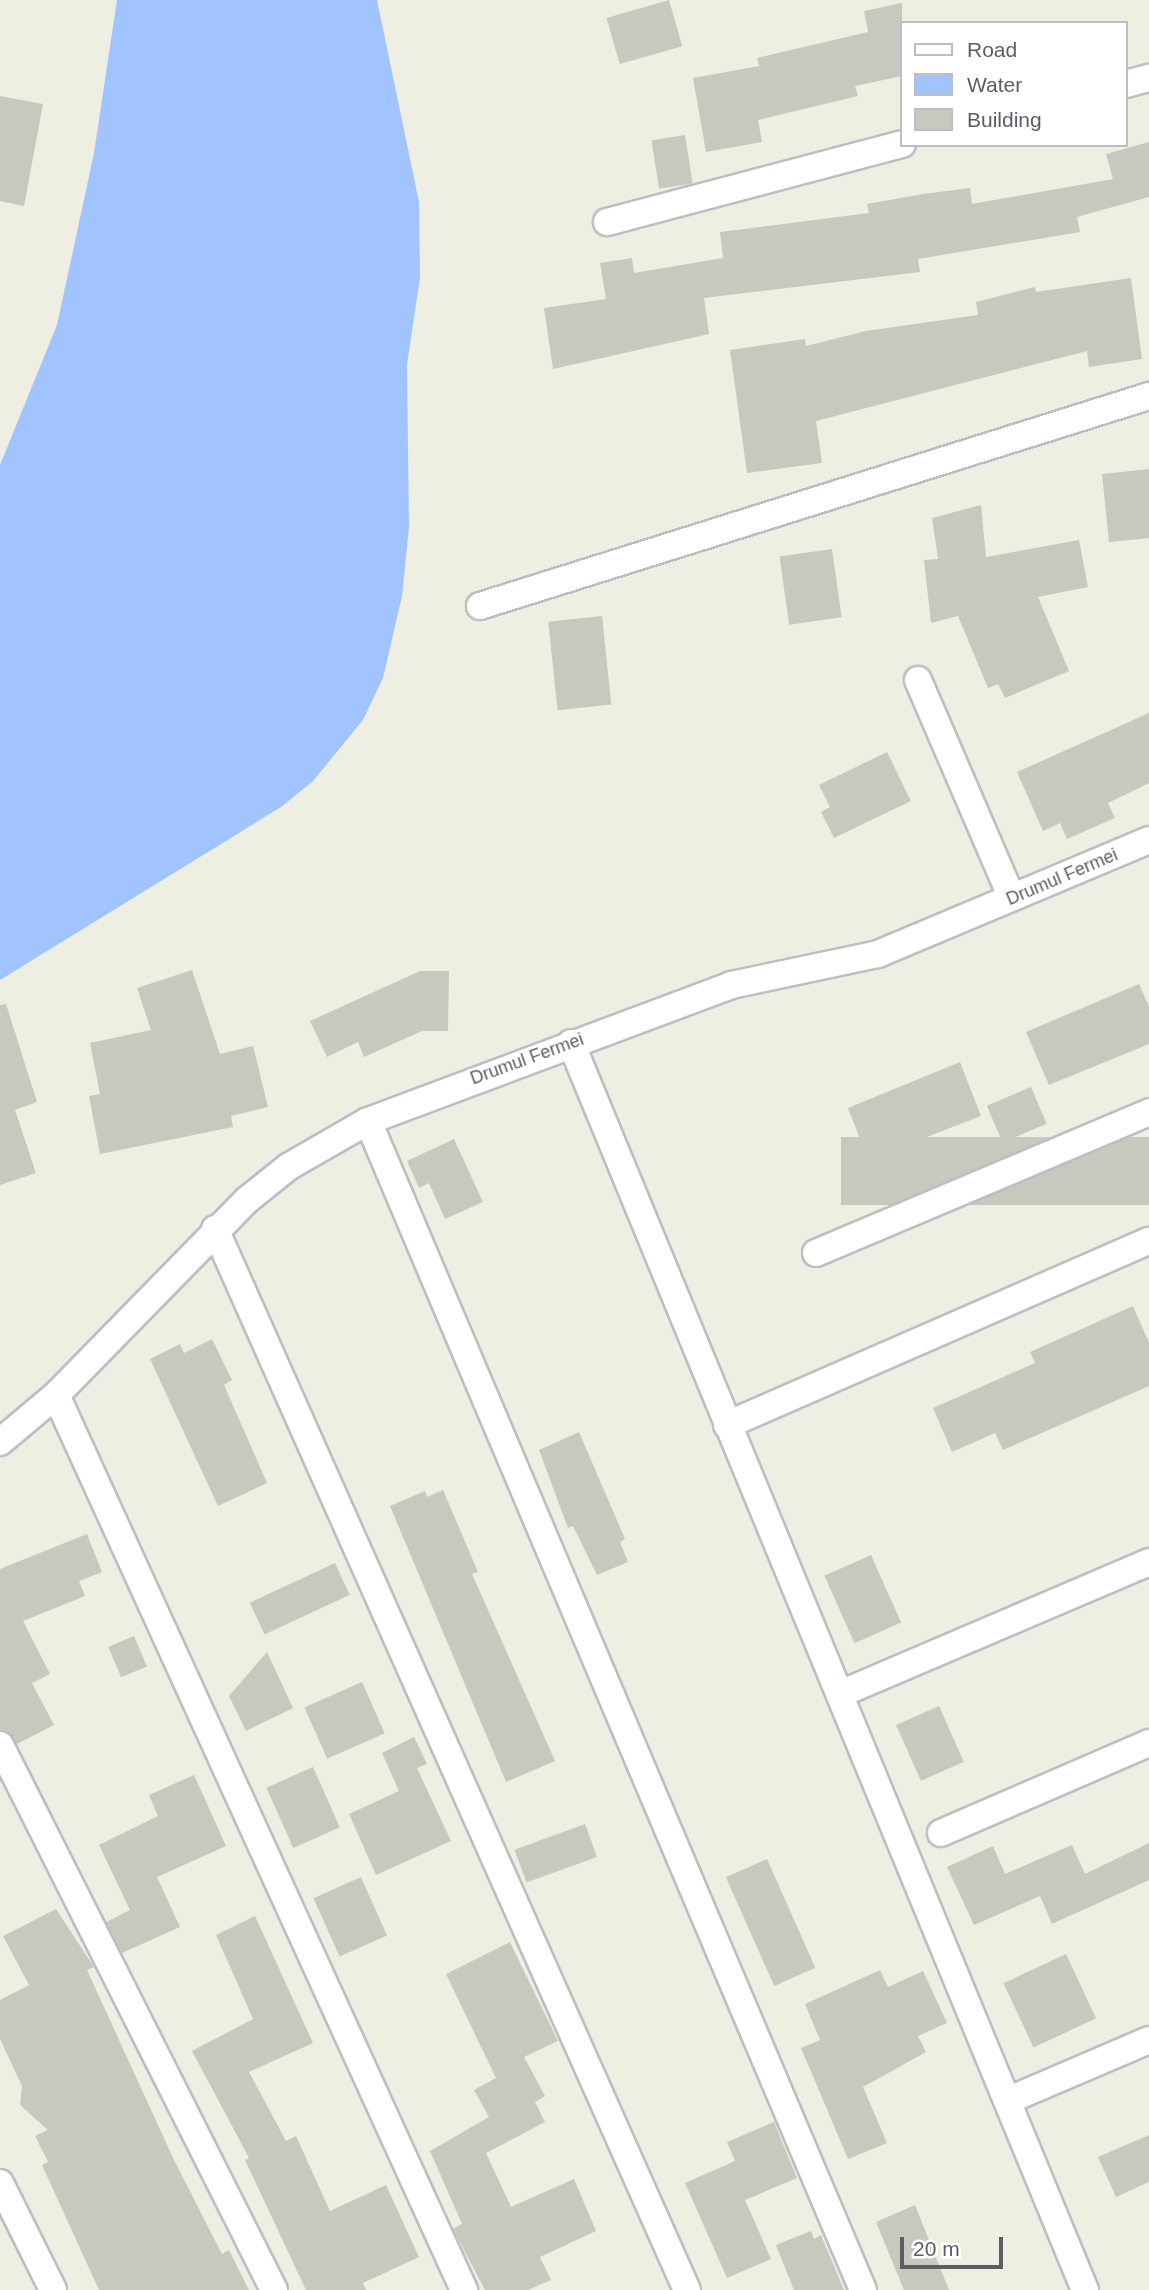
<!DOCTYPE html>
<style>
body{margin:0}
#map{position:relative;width:1149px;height:2290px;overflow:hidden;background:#eeeee2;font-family:Helvetica,sans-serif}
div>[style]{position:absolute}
.water>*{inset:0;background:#a1c4ff}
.building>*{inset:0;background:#c9c8bf;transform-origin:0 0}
.roads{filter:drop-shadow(2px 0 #bdbec4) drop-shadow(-2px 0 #bdbec4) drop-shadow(0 2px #bdbec4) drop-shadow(0 -2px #bdbec4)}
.street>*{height:26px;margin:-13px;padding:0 13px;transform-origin:13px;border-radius:13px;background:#fff}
span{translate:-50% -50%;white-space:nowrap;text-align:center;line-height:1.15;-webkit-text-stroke:5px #fff;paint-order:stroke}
.street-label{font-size:18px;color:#5b5d63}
.legend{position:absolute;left:900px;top:21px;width:228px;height:126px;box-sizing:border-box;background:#fff;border:2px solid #bdbec1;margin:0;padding:9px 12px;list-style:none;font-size:21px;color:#5b5d63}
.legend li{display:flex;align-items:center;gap:14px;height:35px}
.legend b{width:35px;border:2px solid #bdbec1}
.scale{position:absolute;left:900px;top:2237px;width:103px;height:32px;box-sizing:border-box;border:4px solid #5b5d63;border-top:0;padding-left:9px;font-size:21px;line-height:24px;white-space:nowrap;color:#5b5d63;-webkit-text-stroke:5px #fff;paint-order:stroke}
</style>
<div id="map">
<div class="water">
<i style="clip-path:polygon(117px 0,377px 0,419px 202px,420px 277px,407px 365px,409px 527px,402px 596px,383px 678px,363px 720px,313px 781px,281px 807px,0 980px,0 465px,57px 325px,94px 153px)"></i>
</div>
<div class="building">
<i style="left:669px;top:0;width:48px;height:65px;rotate:74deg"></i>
<i style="clip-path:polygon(902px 3px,902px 76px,855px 86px,858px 96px,758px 120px,762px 142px,706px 152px,693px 78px,759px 66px,757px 58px,868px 32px,864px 11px)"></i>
<i style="clip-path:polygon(0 96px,43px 104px,24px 206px,0 201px)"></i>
<i style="left:685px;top:135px;width:49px;height:34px;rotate:81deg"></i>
<i style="clip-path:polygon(1149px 142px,1149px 197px,1077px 217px,1080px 232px,918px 259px,920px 272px,704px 298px,709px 334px,553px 369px,544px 308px,606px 299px,600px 263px,632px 258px,634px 273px,723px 258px,720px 232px,869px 213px,867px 204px,923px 194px,970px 188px,972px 204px,1113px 179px,1106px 154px)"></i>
<i style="clip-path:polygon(1131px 278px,1142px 359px,1089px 367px,1087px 351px,816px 421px,822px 463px,747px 473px,730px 350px,805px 339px,806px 346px,866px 331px,978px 315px,976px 302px,1035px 287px,1036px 292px)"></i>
<i style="clip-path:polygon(1149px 469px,1149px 538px,1109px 542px,1102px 474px)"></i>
<i style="clip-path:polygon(981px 505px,986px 557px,1079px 540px,1088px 587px,1038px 597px,1069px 671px,1005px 698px,998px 684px,988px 688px,958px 616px,931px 623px,924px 560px,938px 559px,932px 518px)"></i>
<i style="left:832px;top:549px;width:69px;height:53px;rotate:82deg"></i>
<i style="left:602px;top:616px;width:89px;height:54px;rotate:84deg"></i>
<i style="clip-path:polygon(1149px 713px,1149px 783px,1108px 803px,1115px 818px,1067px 839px,1060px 823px,1043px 831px,1017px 772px)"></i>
<i style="clip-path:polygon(887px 752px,911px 801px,834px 838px,821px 812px,830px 807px,819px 785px)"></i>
<i style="clip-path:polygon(192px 970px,220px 1054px,253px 1046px,268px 1107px,231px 1116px,233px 1127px,100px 1154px,89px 1096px,100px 1094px,90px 1043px,151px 1030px,137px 988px)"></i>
<i style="clip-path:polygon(420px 971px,449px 971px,448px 1031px,422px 1031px,364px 1057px,358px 1042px,327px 1057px,310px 1021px)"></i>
<i style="clip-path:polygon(1139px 984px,1149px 1007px,1149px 1044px,1049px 1085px,1026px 1032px)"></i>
<i style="clip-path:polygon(6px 1004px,37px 1102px,15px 1110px,36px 1173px,0 1185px,0 1005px)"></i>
<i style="clip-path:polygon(960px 1062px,981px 1116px,914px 1142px,919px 1156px,893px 1167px,890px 1159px,871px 1167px,848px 1108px)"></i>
<i style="left:1031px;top:1087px;width:40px;height:48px;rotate:67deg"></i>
<i style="left:1149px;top:1137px;width:68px;height:308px;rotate:90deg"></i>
<i style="clip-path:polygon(454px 1139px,483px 1202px,445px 1219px,429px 1183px,419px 1188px,407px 1161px)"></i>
<i style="clip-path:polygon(1133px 1306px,1149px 1343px,1149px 1386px,1003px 1450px,995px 1433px,952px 1452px,933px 1408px,1035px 1363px,1030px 1352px)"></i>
<i style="clip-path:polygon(212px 1339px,232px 1380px,224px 1385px,267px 1483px,218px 1506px,150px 1359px,180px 1344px,184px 1353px)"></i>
<i style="clip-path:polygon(579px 1432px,625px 1539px,620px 1542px,628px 1562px,597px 1575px,573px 1526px,568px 1528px,539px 1450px)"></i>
<i style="clip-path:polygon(443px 1490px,478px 1572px,472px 1574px,555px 1761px,506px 1782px,390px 1506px,425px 1491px,427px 1497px)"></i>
<i style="clip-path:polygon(87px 1534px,102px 1572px,79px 1581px,85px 1596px,23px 1621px,50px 1674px,32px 1683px,54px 1725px,17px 1744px,0 1729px,0 1569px)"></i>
<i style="left:871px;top:1555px;width:74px;height:51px;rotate:66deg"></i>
<i style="left:335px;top:1563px;width:35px;height:94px;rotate:65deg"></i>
<i style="left:134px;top:1636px;width:33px;height:28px;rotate:67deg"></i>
<i style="clip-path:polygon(267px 1652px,293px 1708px,246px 1731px,229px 1696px)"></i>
<i style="left:362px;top:1682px;width:56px;height:63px;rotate:66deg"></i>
<i style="left:939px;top:1706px;width:61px;height:47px;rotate:66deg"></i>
<i style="clip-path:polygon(414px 1737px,427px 1764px,417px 1768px,451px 1841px,376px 1875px,349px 1814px,399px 1791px,382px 1753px)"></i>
<i style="left:313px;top:1767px;width:66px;height:51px;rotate:66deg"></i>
<i style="clip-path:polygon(194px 1775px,226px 1846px,157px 1877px,180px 1927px,122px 1953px,106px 1922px,130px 1910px,99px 1845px,158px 1816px,149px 1795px)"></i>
<i style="left:585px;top:1824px;width:35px;height:75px;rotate:70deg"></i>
<i style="clip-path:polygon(1149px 1843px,1149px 1880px,1052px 1924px,1040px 1896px,974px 1925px,947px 1867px,993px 1846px,1005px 1874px,1072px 1845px,1085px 1874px)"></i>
<i style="left:767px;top:1859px;width:119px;height:45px;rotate:66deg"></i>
<i style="left:361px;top:1877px;width:64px;height:52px;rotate:66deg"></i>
<i style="clip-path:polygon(56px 1909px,94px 1967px,87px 1970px,174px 2160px,222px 2254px,229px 2250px,249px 2290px,99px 2290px,42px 2165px,48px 2162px,35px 2136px,48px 2130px,20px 2105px,22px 2086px,0 2039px,0 2000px,29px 1985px,3px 1936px)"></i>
<i style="clip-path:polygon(255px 1916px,313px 2043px,249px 2072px,286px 2141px,296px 2136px,330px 2211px,386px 2185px,419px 2257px,363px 2283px,366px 2290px,306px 2290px,245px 2160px,249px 2158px,192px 2051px,253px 2019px,216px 1935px)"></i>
<i style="clip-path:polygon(510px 1942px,558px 2041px,524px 2057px,545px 2096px,535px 2102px,545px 2122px,486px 2153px,511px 2207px,574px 2179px,596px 2231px,540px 2257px,551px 2280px,528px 2290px,485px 2290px,453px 2229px,462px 2224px,430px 2151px,489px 2117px,474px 2090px,496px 2078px,446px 1974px)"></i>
<i style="left:1066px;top:1954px;width:71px;height:69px;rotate:65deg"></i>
<i style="clip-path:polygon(880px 1970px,888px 1987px,923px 1971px,947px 2023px,918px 2036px,926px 2052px,863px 2087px,887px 2143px,848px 2159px,801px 2048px,820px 2040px,805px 2004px)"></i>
<i style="clip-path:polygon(774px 2122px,797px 2178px,745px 2200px,771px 2259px,727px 2278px,685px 2183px,735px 2161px,727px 2142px)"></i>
<i style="clip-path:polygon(1149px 2135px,1149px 2182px,1116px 2197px,1098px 2157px)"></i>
<i style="clip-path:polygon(915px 2205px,949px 2290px,904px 2290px,876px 2222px)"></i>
<i style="clip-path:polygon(811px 2231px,814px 2239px,821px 2235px,844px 2290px,794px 2290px,776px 2245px)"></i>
</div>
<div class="roads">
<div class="street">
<i style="left:1126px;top:84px;width:24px;rotate:-15deg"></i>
<i style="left:607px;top:222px;width:305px;rotate:-14.8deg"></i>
<i style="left:480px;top:606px;width:701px;rotate:-17.43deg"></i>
<i style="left:918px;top:680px;width:237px;rotate:66.7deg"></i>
<i style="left:571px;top:1043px;width:1349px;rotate:67.6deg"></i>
<i style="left:368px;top:1121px;width:1269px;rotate:67.05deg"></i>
<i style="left:215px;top:1229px;width:1161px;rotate:66.02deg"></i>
<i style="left:816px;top:1253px;width:362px;rotate:-22.9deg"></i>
<i style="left:56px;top:1395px;width:984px;rotate:65.49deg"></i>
<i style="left:727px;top:1425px;width:460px;rotate:-23.6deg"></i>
<i style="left:0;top:1442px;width:73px;rotate:-40deg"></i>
<i style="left:56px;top:1395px;width:273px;rotate:-45.6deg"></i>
<i style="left:247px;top:1200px;width:53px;rotate:-38.8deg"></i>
<i style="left:288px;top:1167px;width:92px;rotate:-29.9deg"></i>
<i style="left:368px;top:1121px;width:388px;rotate:-20.5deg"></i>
<i style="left:731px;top:985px;width:150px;rotate:-11.9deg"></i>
<i style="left:878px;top:954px;width:294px;rotate:-22.8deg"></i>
<i style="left:840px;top:1694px;width:336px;rotate:-23.1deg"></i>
<i style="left:0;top:1745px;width:610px;rotate:63.31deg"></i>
<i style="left:941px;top:1833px;width:227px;rotate:-23.4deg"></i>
<i style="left:1009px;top:2100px;width:152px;rotate:-23.2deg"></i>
<i style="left:0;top:2183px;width:119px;rotate:63.6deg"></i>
</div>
</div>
<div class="street-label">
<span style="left:1062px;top:877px;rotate:-23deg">Drumul Fermei</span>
<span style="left:527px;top:1059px;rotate:-20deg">Drumul Fermei</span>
</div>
<ul class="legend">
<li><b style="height:9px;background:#fff"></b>Road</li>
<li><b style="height:19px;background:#a1c4ff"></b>Water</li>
<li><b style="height:19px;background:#c9c8bf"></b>Building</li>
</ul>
<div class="scale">20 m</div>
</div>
